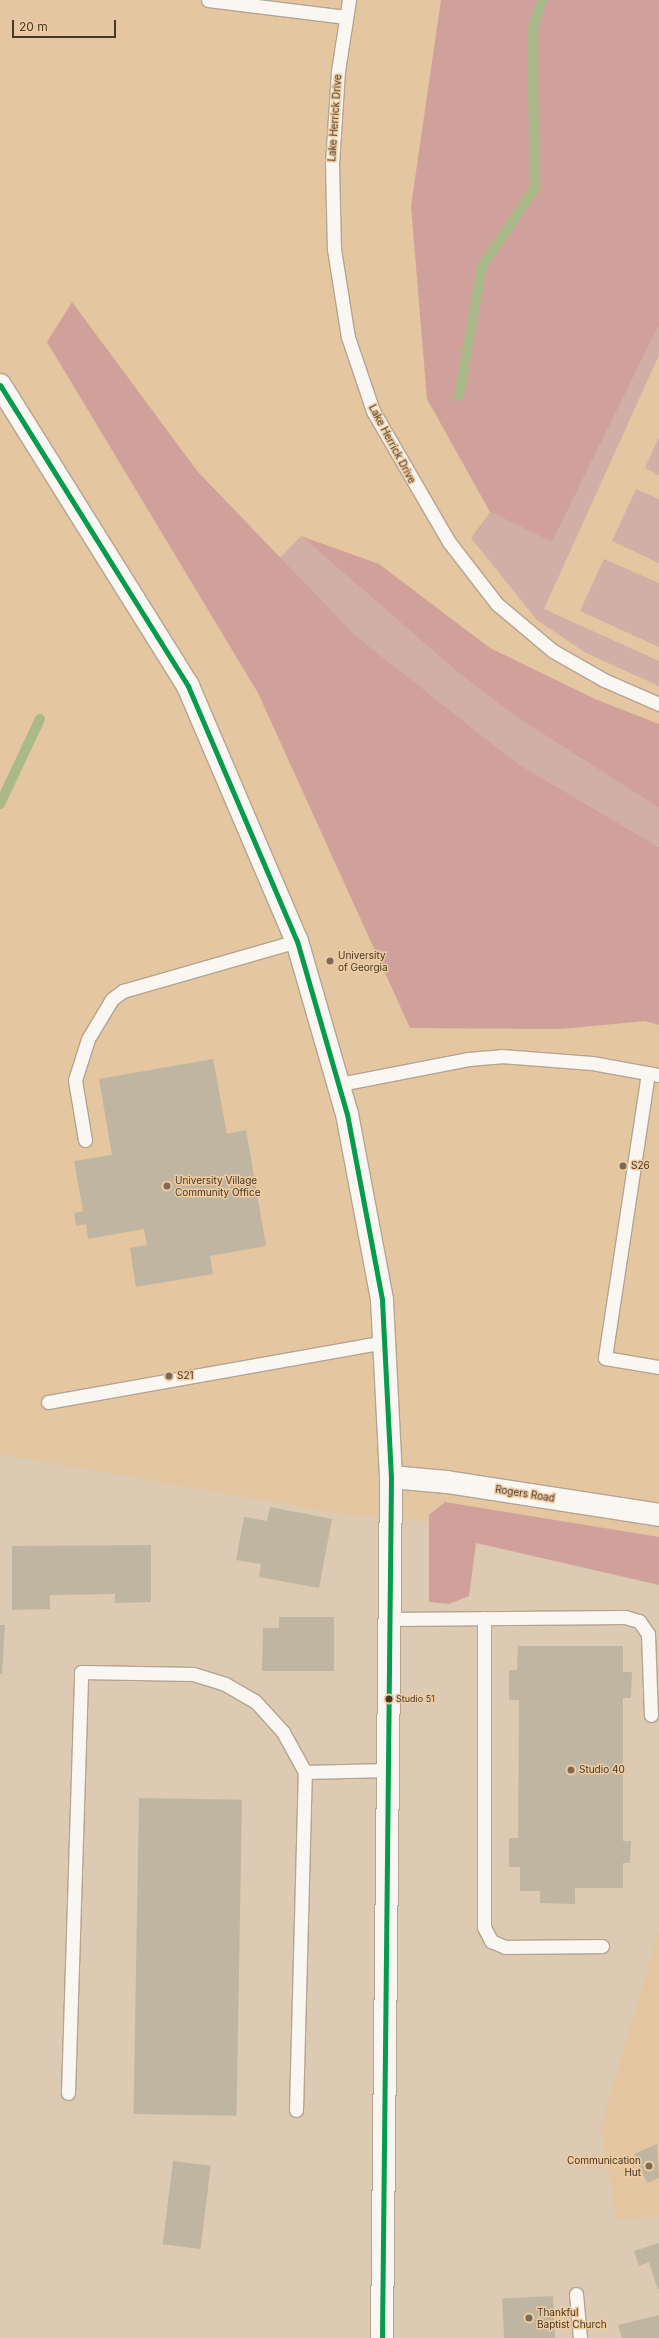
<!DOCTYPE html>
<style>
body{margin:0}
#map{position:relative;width:659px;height:2338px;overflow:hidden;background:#dccab2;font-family:Inter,sans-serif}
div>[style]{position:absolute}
.built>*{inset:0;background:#e4c6a0}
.green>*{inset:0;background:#d1aea6}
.forest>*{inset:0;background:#d0a19b}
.stream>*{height:10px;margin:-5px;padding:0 5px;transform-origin:5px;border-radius:5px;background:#a9b988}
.building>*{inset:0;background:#c0b5a0;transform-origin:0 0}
.roads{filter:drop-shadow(1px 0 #b3a492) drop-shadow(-1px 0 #b3a492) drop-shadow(0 1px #b3a492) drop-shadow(0 -1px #b3a492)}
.service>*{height:13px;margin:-6.5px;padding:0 6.5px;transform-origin:6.5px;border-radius:6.5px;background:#faf7f3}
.minor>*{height:22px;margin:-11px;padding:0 11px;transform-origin:11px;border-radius:11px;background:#faf7f3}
.secondary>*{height:22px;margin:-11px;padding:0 11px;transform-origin:11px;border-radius:11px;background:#faf7f3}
.bus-1>*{height:5px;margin:-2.5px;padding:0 2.5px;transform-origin:2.5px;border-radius:2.5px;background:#079b4d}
.dots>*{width:11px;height:11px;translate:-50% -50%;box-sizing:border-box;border:2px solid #eecba1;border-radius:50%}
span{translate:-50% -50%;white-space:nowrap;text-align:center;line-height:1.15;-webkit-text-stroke:3px #eecba1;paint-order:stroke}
.bus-label{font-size:9px;color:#453626}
.left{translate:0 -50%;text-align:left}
.street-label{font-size:10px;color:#453626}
.poi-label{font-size:10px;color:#453626}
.right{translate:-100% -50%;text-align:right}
.scale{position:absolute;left:12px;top:20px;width:104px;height:18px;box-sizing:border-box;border:2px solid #453626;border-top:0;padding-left:5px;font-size:12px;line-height:14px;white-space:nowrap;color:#453626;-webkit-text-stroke:3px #eecba1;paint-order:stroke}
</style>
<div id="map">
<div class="built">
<i style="clip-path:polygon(0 0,659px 0,659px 1584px,449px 1523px,348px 1515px,0 1454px)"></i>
<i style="clip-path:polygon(659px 1931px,659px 2216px,617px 2219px,601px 2127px)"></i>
</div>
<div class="green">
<i style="clip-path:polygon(659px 325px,659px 355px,544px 609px,659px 661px,659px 686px,586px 653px,537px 620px,471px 538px,490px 512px,552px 542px)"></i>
<i style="clip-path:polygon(659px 437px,659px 475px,645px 468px)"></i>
<i style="clip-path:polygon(636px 489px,659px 499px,659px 563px,612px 541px)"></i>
<i style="clip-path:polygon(301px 536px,455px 670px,515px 716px,659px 808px,659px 847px,518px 764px,356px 636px,280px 558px)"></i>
<i style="clip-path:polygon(604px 559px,659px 583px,659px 647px,580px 611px)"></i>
</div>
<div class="forest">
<i style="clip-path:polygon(441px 0,659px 0,659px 325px,552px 542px,490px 512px,427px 399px,411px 206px)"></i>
<i style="clip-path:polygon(72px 302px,198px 472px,356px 636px,518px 764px,659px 847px,659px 1025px,645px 1021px,561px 1029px,410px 1028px,258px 693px,47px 342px)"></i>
<i style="clip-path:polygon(301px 536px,379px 564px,490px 648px,595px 699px,659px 724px,659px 808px,515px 716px,455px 670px)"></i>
<i style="clip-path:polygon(445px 1502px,659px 1537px,659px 1585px,476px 1543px,469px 1596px,449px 1604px,429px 1602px,429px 1515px)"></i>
</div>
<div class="stream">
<i style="left:459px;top:396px;width:132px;rotate:-80deg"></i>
<i style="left:482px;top:266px;width:94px;rotate:-55.8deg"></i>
<i style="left:535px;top:188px;width:157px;rotate:-91.1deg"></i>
<i style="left:532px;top:31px;width:33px;rotate:-72deg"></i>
<i style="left:0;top:804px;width:94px;rotate:-64.8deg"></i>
</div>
<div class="building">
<i style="clip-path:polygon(213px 1059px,227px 1134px,246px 1130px,266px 1246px,210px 1256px,213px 1274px,136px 1287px,130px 1248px,147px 1245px,144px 1229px,88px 1239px,86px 1224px,76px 1226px,74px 1213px,83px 1211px,74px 1161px,112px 1155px,99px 1079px)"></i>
<i style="clip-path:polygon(270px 1507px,332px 1519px,319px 1588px,259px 1577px,261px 1564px,236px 1560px,244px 1517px,267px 1521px)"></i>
<i style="clip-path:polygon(151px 1545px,151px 1602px,115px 1603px,115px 1594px,50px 1595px,50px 1609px,12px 1610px,12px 1546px)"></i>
<i style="clip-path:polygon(279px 1617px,334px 1617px,334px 1671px,262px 1671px,263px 1628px,279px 1628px)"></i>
<i style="clip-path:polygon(0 1625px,5px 1625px,2px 1674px,0 1674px)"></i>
<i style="clip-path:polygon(518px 1646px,623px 1646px,623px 1672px,632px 1672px,631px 1698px,623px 1698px,623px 1841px,631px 1841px,630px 1863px,623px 1863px,623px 1888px,575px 1888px,575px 1904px,540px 1903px,540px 1891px,520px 1891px,520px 1867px,509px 1867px,509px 1838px,518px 1838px,519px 1700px,509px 1700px,509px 1670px,517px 1670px)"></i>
<i style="left:139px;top:1798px;width:103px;height:316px;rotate:1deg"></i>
<i style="clip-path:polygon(657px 2144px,659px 2178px,647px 2183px,634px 2154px)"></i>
<i style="left:173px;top:2161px;width:38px;height:84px;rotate:7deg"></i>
<i style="clip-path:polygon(659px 2243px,659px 2289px,658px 2290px,649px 2262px,639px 2266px,634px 2251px)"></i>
<i style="left:553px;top:2296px;width:42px;height:51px;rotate:87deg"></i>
<i style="clip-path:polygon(659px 2315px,659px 2338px,622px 2338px,618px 2325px)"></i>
</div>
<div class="roads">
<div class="service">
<i style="left:208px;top:0;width:139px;rotate:7deg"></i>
<i style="left:349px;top:0;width:72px;rotate:98.8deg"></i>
<i style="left:338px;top:71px;width:92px;rotate:93.7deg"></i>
<i style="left:332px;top:163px;width:86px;rotate:88.7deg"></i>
<i style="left:334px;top:249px;width:89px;rotate:81deg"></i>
<i style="left:348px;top:337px;width:78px;rotate:71.3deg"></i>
<i style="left:373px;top:411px;width:151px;rotate:59.9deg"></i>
<i style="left:449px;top:542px;width:78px;rotate:52.3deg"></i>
<i style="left:497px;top:604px;width:73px;rotate:40deg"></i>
<i style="left:553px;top:651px;width:59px;rotate:29.6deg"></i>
<i style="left:604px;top:680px;width:60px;rotate:23.6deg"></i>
<i style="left:648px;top:1073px;width:288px;rotate:98.6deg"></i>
<i style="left:605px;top:1358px;width:55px;rotate:9.5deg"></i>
<i style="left:340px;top:1084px;width:131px;rotate:-11deg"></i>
<i style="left:469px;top:1059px;width:32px;rotate:-5deg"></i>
<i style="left:501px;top:1056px;width:91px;rotate:4.4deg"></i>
<i style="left:592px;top:1063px;width:68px;rotate:10.2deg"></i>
<i style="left:85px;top:1140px;width:61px;rotate:-99.5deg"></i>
<i style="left:75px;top:1080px;width:43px;rotate:-72.4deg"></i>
<i style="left:88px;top:1039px;width:47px;rotate:-59deg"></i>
<i style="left:112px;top:999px;width:14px;rotate:-36deg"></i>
<i style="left:123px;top:991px;width:181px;rotate:-16deg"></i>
<i style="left:48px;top:1402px;width:342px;rotate:-10.1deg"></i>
<i style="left:484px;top:1618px;width:309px;rotate:90deg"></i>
<i style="left:484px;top:1927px;width:16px;rotate:63deg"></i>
<i style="left:491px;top:1941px;width:15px;rotate:23deg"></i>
<i style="left:505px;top:1947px;width:97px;rotate:-0.6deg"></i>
<i style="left:389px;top:1619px;width:236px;rotate:-0.5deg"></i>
<i style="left:625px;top:1617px;width:15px;rotate:16deg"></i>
<i style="left:639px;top:1621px;width:16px;rotate:55deg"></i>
<i style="left:648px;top:1634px;width:81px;rotate:87.9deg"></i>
<i style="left:68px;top:2093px;width:421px;rotate:-88.2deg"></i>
<i style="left:81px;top:1672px;width:112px;rotate:1deg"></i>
<i style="left:193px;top:1674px;width:34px;rotate:17deg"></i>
<i style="left:225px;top:1684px;width:34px;rotate:30deg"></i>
<i style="left:255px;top:1701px;width:42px;rotate:47.9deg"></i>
<i style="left:283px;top:1732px;width:46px;rotate:61.2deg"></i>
<i style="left:305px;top:1772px;width:83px;rotate:-1.4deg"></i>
<i style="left:296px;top:2110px;width:338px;rotate:-88.5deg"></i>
<i style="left:576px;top:2294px;width:44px;rotate:84.8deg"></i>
</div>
<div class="minor">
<i style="left:391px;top:1477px;width:56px;rotate:5.1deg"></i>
<i style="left:447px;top:1482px;width:215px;rotate:8.8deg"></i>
</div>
<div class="secondary">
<i style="left:0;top:385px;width:355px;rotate:58deg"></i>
<i style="left:188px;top:686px;width:277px;rotate:66.9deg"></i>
<i style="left:297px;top:941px;width:180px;rotate:73.9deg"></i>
<i style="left:347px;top:1114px;width:189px;rotate:79.3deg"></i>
<i style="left:382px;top:1300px;width:177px;rotate:87.1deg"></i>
<i style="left:391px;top:1477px;width:861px;rotate:90.6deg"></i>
</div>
</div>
<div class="bus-1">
<i style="left:0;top:385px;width:355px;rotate:58deg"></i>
<i style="left:188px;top:686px;width:277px;rotate:66.9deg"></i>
<i style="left:297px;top:941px;width:180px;rotate:73.9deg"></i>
<i style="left:347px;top:1114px;width:189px;rotate:79.3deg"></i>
<i style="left:382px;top:1300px;width:177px;rotate:87.1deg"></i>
<i style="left:391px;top:1477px;width:861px;rotate:90.6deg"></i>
</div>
<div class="dots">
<i style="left:330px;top:961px;background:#7a6a57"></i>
<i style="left:623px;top:1166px;background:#7a6a57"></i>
<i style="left:167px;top:1186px;background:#7a6a57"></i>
<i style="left:169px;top:1376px;background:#7a6a57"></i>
<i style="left:389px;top:1699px;background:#453626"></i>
<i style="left:571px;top:1770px;background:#7a6a57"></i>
<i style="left:649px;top:2166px;background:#7a6a57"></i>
<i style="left:529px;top:2318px;background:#7a6a57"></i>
</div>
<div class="bus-label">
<span class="left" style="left:396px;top:1699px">Studio 51</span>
</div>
<div class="street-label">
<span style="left:335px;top:118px;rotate:-86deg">Lake Herrick Drive</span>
<span style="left:392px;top:444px;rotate:62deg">Lake Herrick Drive</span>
<span style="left:525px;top:1494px;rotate:9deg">Rogers Road</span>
</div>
<div class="poi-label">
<span class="left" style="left:338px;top:961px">University<br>of Georgia</span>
<span class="left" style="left:631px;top:1166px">S26</span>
<span class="left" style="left:175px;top:1186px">University Village<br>Community Office</span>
<span class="left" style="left:177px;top:1376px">S21</span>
<span class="left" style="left:579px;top:1770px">Studio 40</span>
<span class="right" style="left:641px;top:2166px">Communication<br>Hut</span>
<span class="left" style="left:537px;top:2318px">Thankful<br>Baptist Church</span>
</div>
<div class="scale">20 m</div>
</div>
